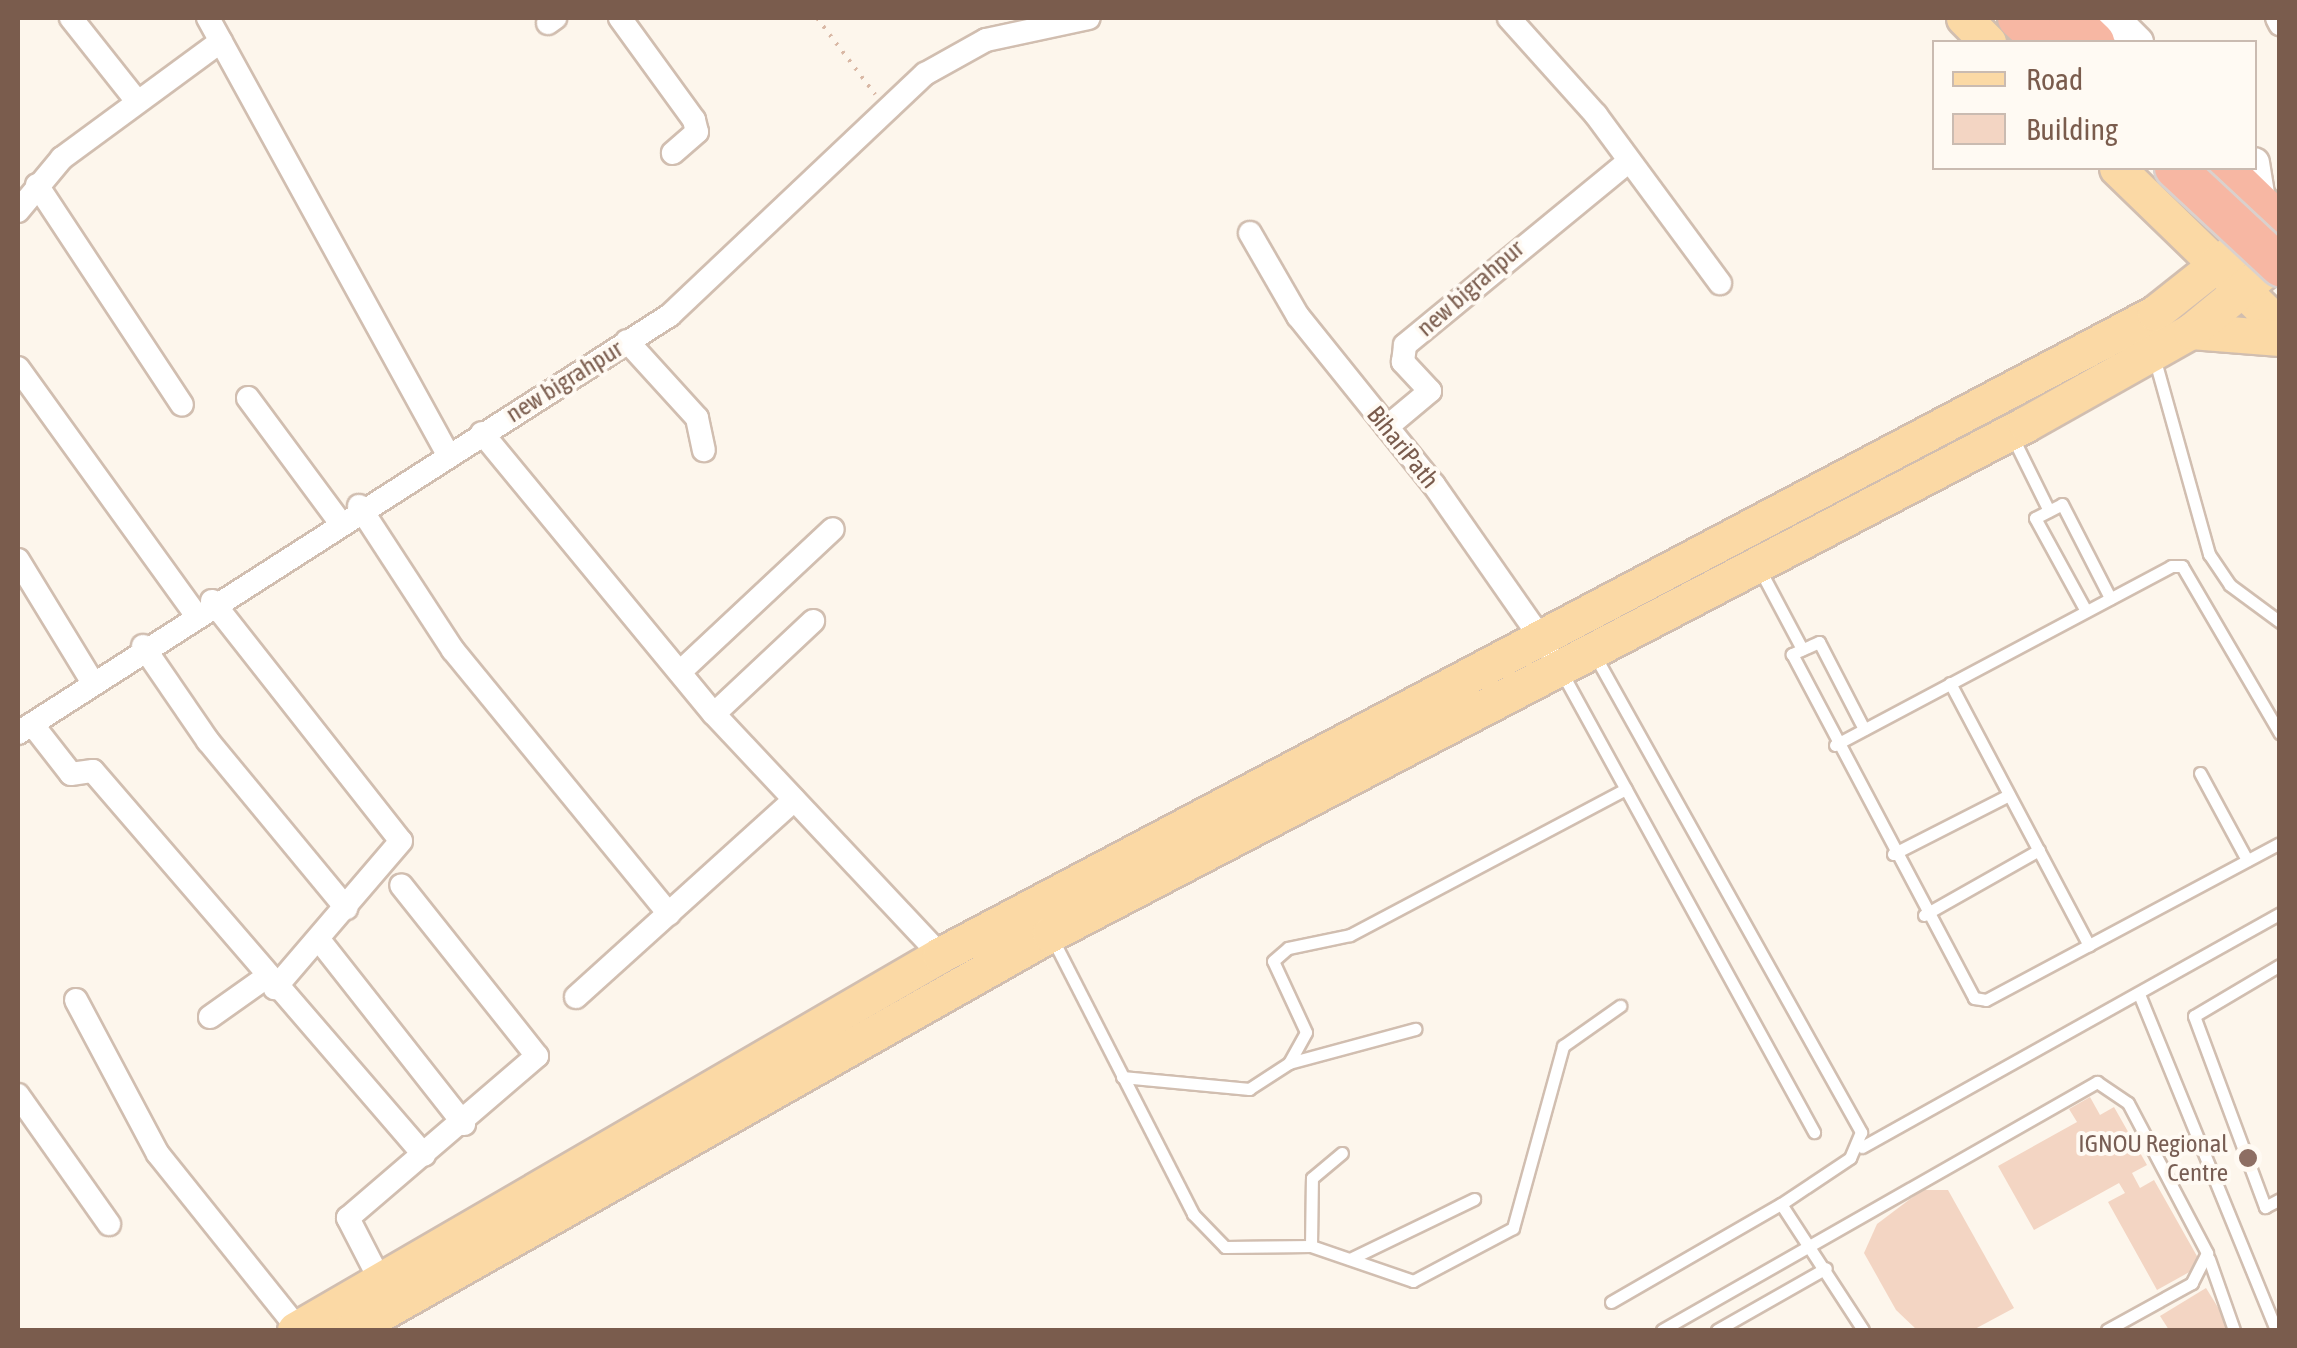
<!DOCTYPE html>
<style>
body{margin:0}
#map{position:relative;width:2297px;height:1348px;overflow:hidden;background:#fdf6ec;font-family:"Asap Condensed",sans-serif}
div>[style]{position:absolute}
.building>*{inset:0;background:#f3d5c3}
.path>*{height:4px;margin-top:-2px;transform-origin:0;background:repeating-linear-gradient(90deg,#d9b8a5 0 2.5px,transparent 0 10.5px)}
.roads{filter:drop-shadow(2px 0 #d1beb0) drop-shadow(-2px 0 #d1beb0) drop-shadow(0 2px #d1beb0) drop-shadow(0 -2px #d1beb0)}
.lane>*{height:11px;margin:-5.5px;padding:0 5.5px;transform-origin:5.5px;border-radius:5.5px;background:#fff}
.street>*{height:22px;margin:-11px;padding:0 11px;transform-origin:11px;border-radius:11px;background:#fff}
.secondary>*{height:30px;margin:-15px;padding:0 15px;transform-origin:15px;border-radius:15px;background:#fff}
.primary>*{height:35px;margin:-17.5px;padding:0 17.5px;transform-origin:17.5px;border-radius:17.5px;background:#fbd9a5}
.highway>*{height:40px;margin:-20px;padding:0 20px;transform-origin:20px;border-radius:20px;background:#f7b7a3}
.bridges{filter:drop-shadow(2px 0 #dad1cd) drop-shadow(-2px 0 #dad1cd) drop-shadow(0 2px #dad1cd) drop-shadow(0 -2px #dad1cd)}
.highway-bridge>*{height:40px;margin:-20px;padding:0 20px;transform-origin:20px;border-radius:20px;background:#f7b7a3}
.dots>*{width:28px;height:28px;translate:-50% -50%;box-sizing:border-box;border:5px solid #fffaf3;border-radius:50%}
span{translate:-50% -50%;white-space:nowrap;text-align:center;line-height:1.15;-webkit-text-stroke:8px #fffaf3;paint-order:stroke}
.street-label{font-size:25px;color:#7a5c4d}
.education-label{font-size:25px;color:#785e54}
.right{translate:-100% -50%;text-align:right}
.frame{position:absolute;inset:0;border:20px solid #7a5c4d;pointer-events:none}
.legend{position:absolute;left:1932px;top:40px;width:325px;height:130px;box-sizing:border-box;background:#fffaf3;border:2px solid #cabbb1;margin:0;padding:12px 18px;list-style:none;font-size:30px;color:#7a5c4d}
.legend li{display:flex;align-items:center;gap:20px;height:50px}
.legend b{width:50px;border:2px solid #cabbb1}
</style>
<div id="map">
<div class="building">
<i style="clip-path:polygon(2090px 1097px,2100px 1115px,2114px 1107px,2147px 1165px,2132px 1173px,2140px 1188px,2154px 1180px,2202px 1265px,2157px 1290px,2108px 1202px,2125px 1193px,2119px 1183px,2034px 1230px,1998px 1166px,2077px 1122px,2069px 1109px)"></i>
<i style="clip-path:polygon(1922px 1190px,1948px 1190px,2014px 1308px,1973px 1330px,1917px 1330px,1896px 1310px,1864px 1253px,1877px 1224px)"></i>
<i style="clip-path:polygon(2206px 1288px,2232px 1330px,2169px 1330px,2160px 1316px)"></i>
</div>
<div class="path">
<i style="left:817px;top:18px;width:96px;rotate:52.7deg"></i>
</div>
<div class="roads">
<div class="lane">
<i style="left:2154px;top:357px;width:205px;rotate:74.4deg"></i>
<i style="left:2209px;top:554px;width:37px;rotate:56deg"></i>
<i style="left:2230px;top:585px;width:62px;rotate:36.5deg"></i>
<i style="left:2013px;top:438px;width:81px;rotate:63.7deg"></i>
<i style="left:1759px;top:568px;width:92px;rotate:62deg"></i>
<i style="left:2086px;top:611px;width:106px;rotate:-118.7deg"></i>
<i style="left:2035px;top:518px;width:30px;rotate:-27deg"></i>
<i style="left:2062px;top:504px;width:106px;rotate:62.9deg"></i>
<i style="left:1594px;top:654px;width:548px;rotate:60.81deg"></i>
<i style="left:1861px;top:1132px;width:28px;rotate:113deg"></i>
<i style="left:1850px;top:1158px;width:83px;rotate:146.3deg"></i>
<i style="left:1781px;top:1204px;width:150px;rotate:56.9deg"></i>
<i style="left:1561px;top:671px;width:526px;rotate:61.24deg"></i>
<i style="left:1950px;top:683px;width:297px;rotate:62.1deg"></i>
<i style="left:1864px;top:729px;width:98px;rotate:-117.3deg"></i>
<i style="left:1819px;top:642px;width:30px;rotate:156deg"></i>
<i style="left:1792px;top:654px;width:389px;rotate:62.1deg"></i>
<i style="left:1974px;top:998px;width:12px;rotate:9deg"></i>
<i style="left:1986px;top:1000px;width:333px;rotate:-28.1deg"></i>
<i style="left:1835px;top:745px;width:381px;rotate:-28deg"></i>
<i style="left:2171px;top:566px;width:11px"></i>
<i style="left:2182px;top:566px;width:194px;rotate:59.7deg"></i>
<i style="left:2200px;top:773px;width:99px;rotate:61.6deg"></i>
<i style="left:1893px;top:854px;width:130px;rotate:-27deg"></i>
<i style="left:1924px;top:915px;width:132px;rotate:-29.5deg"></i>
<i style="left:1051px;top:936px;width:312px;rotate:62.9deg"></i>
<i style="left:1193px;top:1214px;width:46px;rotate:45.9deg"></i>
<i style="left:1225px;top:1247px;width:86px;rotate:-0.7deg"></i>
<i style="left:1311px;top:1246px;width:108px;rotate:18.9deg"></i>
<i style="left:1413px;top:1281px;width:113px;rotate:-27.9deg"></i>
<i style="left:1513px;top:1228px;width:189px;rotate:-74.6deg"></i>
<i style="left:1563px;top:1046px;width:70px;rotate:-35.1deg"></i>
<i style="left:2280px;top:965px;width:100px;rotate:149.3deg"></i>
<i style="left:2194px;top:1016px;width:204px;rotate:69.6deg"></i>
<i style="left:2265px;top:1207px;width:17px;rotate:-28deg"></i>
<i style="left:2139px;top:994px;width:363px;rotate:67.8deg"></i>
<i style="left:1289px;top:1063px;width:35px;rotate:-61deg"></i>
<i style="left:1306px;top:1032px;width:78px;rotate:-114.9deg"></i>
<i style="left:1273px;top:961px;width:20px;rotate:-41deg"></i>
<i style="left:1288px;top:948px;width:63px;rotate:-11.8deg"></i>
<i style="left:1350px;top:935px;width:312px;rotate:-27.9deg"></i>
<i style="left:1122px;top:1077px;width:128px;rotate:5.4deg"></i>
<i style="left:1249px;top:1089px;width:48px;rotate:-33deg"></i>
<i style="left:1289px;top:1063px;width:131px;rotate:-15.1deg"></i>
<i style="left:1862px;top:1147px;width:479px;rotate:-29.2deg"></i>
<i style="left:1311px;top:1246px;width:68px;rotate:-89.2deg"></i>
<i style="left:1312px;top:1178px;width:39px;rotate:-40deg"></i>
<i style="left:1350px;top:1259px;width:138px;rotate:-25.8deg"></i>
<i style="left:2209px;top:1259px;width:75px;rotate:70.6deg"></i>
<i style="left:1611px;top:1302px;width:196px;rotate:-30deg"></i>
<i style="left:1662px;top:1330px;width:501px;rotate:-29.69deg"></i>
<i style="left:2097px;top:1082px;width:37px;rotate:34deg"></i>
<i style="left:2128px;top:1103px;width:170px;rotate:62.2deg"></i>
<i style="left:2207px;top:1253px;width:34px;rotate:117deg"></i>
<i style="left:2192px;top:1283px;width:97px;rotate:151.1deg"></i>
<i style="left:1717px;top:1330px;width:125px;rotate:-29.6deg"></i>
</div>
<div class="street">
<i style="left:71px;top:18px;width:105px;rotate:51.6deg"></i>
<i style="left:208px;top:18px;width:499px;rotate:61.2deg"></i>
<i style="left:620px;top:18px;width:126px;rotate:54deg"></i>
<i style="left:694px;top:120px;width:12px;rotate:76deg"></i>
<i style="left:697px;top:132px;width:32px;rotate:139deg"></i>
<i style="left:1509px;top:18px;width:130px;rotate:48.1deg"></i>
<i style="left:1596px;top:115px;width:209px;rotate:53.6deg"></i>
<i style="left:2277px;top:18px;width:7px;rotate:63deg"></i>
<i style="left:548px;top:23px;width:9px;rotate:-36deg"></i>
<i style="left:37px;top:185px;width:263px;rotate:56.6deg"></i>
<i style="left:18px;top:211px;width:69px;rotate:-50.3deg"></i>
<i style="left:62px;top:158px;width:197px;rotate:-36.3deg"></i>
<i style="left:1250px;top:233px;width:96px;rotate:60deg"></i>
<i style="left:1298px;top:316px;width:217px;rotate:51.2deg"></i>
<i style="left:1434px;top:485px;width:198px;rotate:55.1deg"></i>
<i style="left:627px;top:341px;width:104px;rotate:47.7deg"></i>
<i style="left:697px;top:418px;width:33px;rotate:78deg"></i>
<i style="left:18px;top:368px;width:301px;rotate:54.2deg"></i>
<i style="left:248px;top:398px;width:153px;rotate:53.5deg"></i>
<i style="left:1387px;top:427px;width:56px;rotate:-39.9deg"></i>
<i style="left:1430px;top:391px;width:40px;rotate:-133deg"></i>
<i style="left:1403px;top:362px;width:17px;rotate:-83deg"></i>
<i style="left:1405px;top:345px;width:288px;rotate:-39.4deg"></i>
<i style="left:482px;top:433px;width:364px;rotate:50.5deg"></i>
<i style="left:714px;top:714px;width:330px;rotate:46.8deg"></i>
<i style="left:359px;top:506px;width:172px;rotate:56.9deg"></i>
<i style="left:453px;top:650px;width:341px;rotate:50.7deg"></i>
<i style="left:18px;top:560px;width:142px;rotate:58.6deg"></i>
<i style="left:212px;top:601px;width:305px;rotate:51.8deg"></i>
<i style="left:401px;top:841px;width:194px;rotate:130.6deg"></i>
<i style="left:143px;top:646px;width:115px;rotate:55.6deg"></i>
<i style="left:208px;top:741px;width:217px;rotate:50.4deg"></i>
<i style="left:680px;top:672px;width:209px;rotate:-43.1deg"></i>
<i style="left:714px;top:714px;width:136px;rotate:-43.2deg"></i>
<i style="left:32px;top:724px;width:63px;rotate:52deg"></i>
<i style="left:71px;top:774px;width:22px;rotate:-8deg"></i>
<i style="left:93px;top:771px;width:507px;rotate:49.24deg"></i>
<i style="left:18px;top:733px;width:774px;rotate:-32.66deg"></i>
<i style="left:670px;top:315px;width:351px;rotate:-43.4deg"></i>
<i style="left:925px;top:74px;width:70px;rotate:-29.1deg"></i>
<i style="left:986px;top:40px;width:105px;rotate:-12.1deg"></i>
<i style="left:320px;top:941px;width:233px;rotate:51.8deg"></i>
<i style="left:576px;top:997px;width:294px;rotate:-42.1deg"></i>
<i style="left:76px;top:1000px;width:174px;rotate:62deg"></i>
<i style="left:158px;top:1154px;width:226px;rotate:51.3deg"></i>
<i style="left:210px;top:1017px;width:67px;rotate:-35.3deg"></i>
<i style="left:18px;top:1095px;width:158px;rotate:54.8deg"></i>
<i style="left:380px;top:1280px;width:70px;rotate:-117.3deg"></i>
<i style="left:348px;top:1218px;width:249px;rotate:-40.6deg"></i>
<i style="left:537px;top:1056px;width:218px;rotate:-128.5deg"></i>
</div>
<div class="secondary">
<i style="left:2114px;top:18px;width:34px;rotate:45deg"></i>
<i style="left:2254px;top:163px;width:44px;rotate:80.8deg"></i>
</div>
<div class="primary">
<i style="left:1964px;top:18px;width:34px;rotate:45deg"></i>
<i style="left:2117px;top:168px;width:227px;rotate:44.1deg"></i>
<i style="left:2191px;top:331px;width:89px;rotate:4.5deg"></i>
<i style="left:295px;top:1330px;width:746px;rotate:-30.17deg"></i>
<i style="left:940px;top:955px;width:1374px;rotate:-27.85deg"></i>
<i style="left:2155px;top:313px;width:148px;rotate:-38.4deg"></i>
<i style="left:351px;top:1330px;width:803px;rotate:-29.53deg"></i>
<i style="left:1050px;top:934px;width:1101px;rotate:-27.59deg"></i>
<i style="left:2026px;top:424px;width:189px;rotate:-29.4deg"></i>
<i style="left:2191px;top:331px;width:115px;rotate:-39.4deg"></i>
</div>
<div class="highway">
<i style="left:2018px;top:18px;width:35px;rotate:43deg"></i>
<i style="left:2069px;top:18px;width:35px;rotate:44deg"></i>
<i style="left:2222px;top:168px;width:81px;rotate:44deg"></i>
</div>
</div>
<div class="bridges">
<div class="highway-bridge">
<i style="left:2175px;top:168px;width:144px;rotate:43deg"></i>
</div>
</div>
<div class="dots">
<i style="left:2248px;top:1158px;background:#8d6e63"></i>
</div>
<div class="street-label">
<span style="left:1470px;top:288px;rotate:-41deg">new bigrahpur</span>
<span style="left:564px;top:381px;rotate:-32deg">new bigrahpur</span>
<span style="left:1403px;top:447px;rotate:51deg">BihariPath</span>
</div>
<div class="education-label">
<span class="right" style="left:2228px;top:1158px">IGNOU Regional<br>Centre</span>
</div>
<div class="frame"></div>
<ul class="legend">
<li><b style="height:12px;background:#fbd9a5"></b>Road</li>
<li><b style="height:28px;background:#f3d5c3"></b>Building</li>
</ul>
</div>
